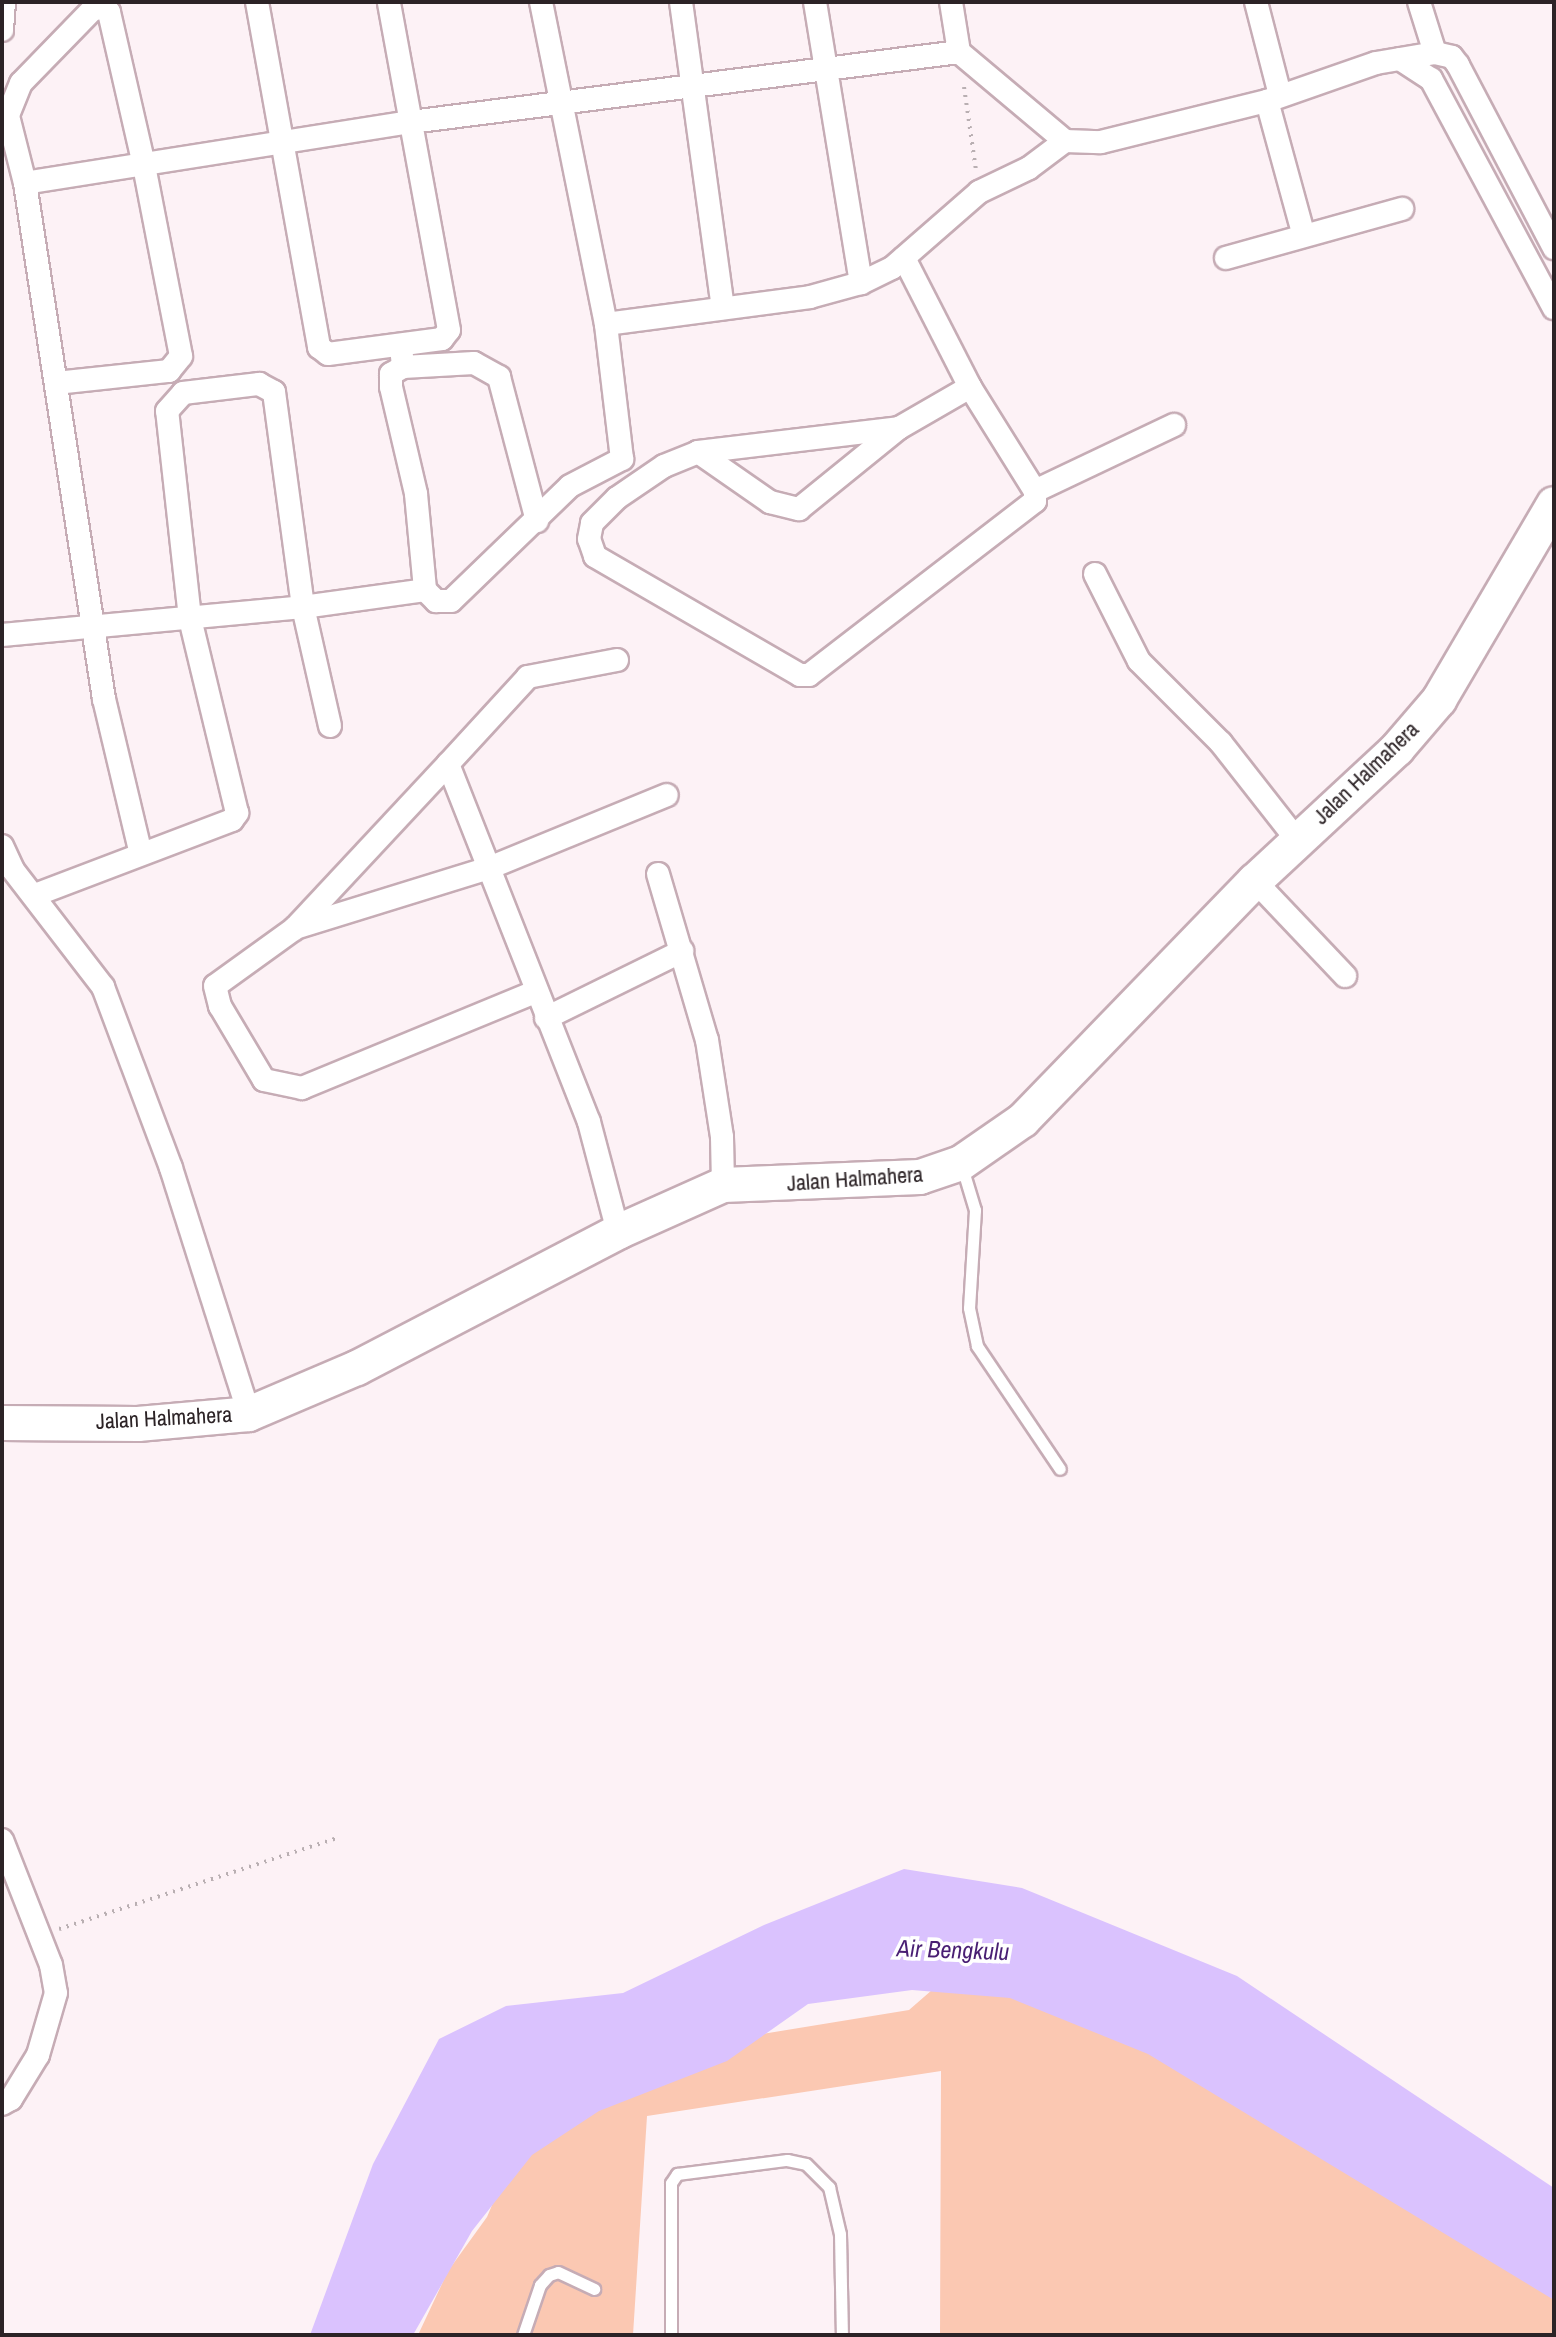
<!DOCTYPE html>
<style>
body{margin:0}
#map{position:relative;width:1556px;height:2337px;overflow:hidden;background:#fdf2f6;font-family:"Archivo Narrow",sans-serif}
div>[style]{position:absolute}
.green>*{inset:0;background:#fbc8b2}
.water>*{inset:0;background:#dac2fe}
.path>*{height:4px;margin-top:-2px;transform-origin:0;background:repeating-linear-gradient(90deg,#b9afb2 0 2px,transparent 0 8px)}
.roads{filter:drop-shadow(2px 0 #c6acb5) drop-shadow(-2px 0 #c6acb5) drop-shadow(0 2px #c6acb5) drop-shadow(0 -2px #c6acb5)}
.lane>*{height:11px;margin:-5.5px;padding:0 5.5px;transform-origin:5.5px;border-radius:5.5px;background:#fff}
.street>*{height:22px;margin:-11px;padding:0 11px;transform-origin:11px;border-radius:11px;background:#fff}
.primary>*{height:34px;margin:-17px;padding:0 17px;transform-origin:17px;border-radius:17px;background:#fff}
span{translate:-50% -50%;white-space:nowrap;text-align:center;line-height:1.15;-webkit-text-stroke:7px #fff;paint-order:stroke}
.street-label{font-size:22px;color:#2c2326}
.water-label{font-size:24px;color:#491f73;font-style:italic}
.frame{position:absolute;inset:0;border:4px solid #2c2326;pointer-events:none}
</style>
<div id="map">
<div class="green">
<i style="clip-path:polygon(970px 1957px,1075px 1995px,1554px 2275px,1554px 2335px,940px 2335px,941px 2071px,647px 2116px,633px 2335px,418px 2335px,448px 2271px,487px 2217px,523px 2132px,750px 2036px,909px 2010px)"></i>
</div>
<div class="water">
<i style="clip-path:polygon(904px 1869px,1022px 1888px,1237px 1976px,1554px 2188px,1554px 2300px,1148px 2054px,1010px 1998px,912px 1990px,808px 2004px,727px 2061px,599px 2111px,532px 2155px,472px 2231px,413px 2335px,310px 2335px,373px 2164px,439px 2039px,506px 2006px,623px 1993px,764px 1925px)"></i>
</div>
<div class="path">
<i style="left:964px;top:87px;width:84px;rotate:81.8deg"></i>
<i style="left:59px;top:1929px;width:293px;rotate:-18.1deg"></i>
</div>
<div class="roads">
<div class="lane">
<i style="left:962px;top:1167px;width:45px;rotate:73.2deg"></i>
<i style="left:975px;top:1210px;width:98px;rotate:93.5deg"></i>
<i style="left:969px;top:1308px;width:39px;rotate:78deg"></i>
<i style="left:977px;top:1346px;width:148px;rotate:56deg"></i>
<i style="left:523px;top:2335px;width:53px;rotate:-71.2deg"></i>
<i style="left:540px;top:2285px;width:13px;rotate:-48deg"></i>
<i style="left:549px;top:2275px;width:9px;rotate:-18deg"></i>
<i style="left:558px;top:2272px;width:40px;rotate:25deg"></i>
<i style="left:671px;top:2335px;width:152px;rotate:-90deg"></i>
<i style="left:671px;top:2183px;width:11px;rotate:-56deg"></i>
<i style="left:677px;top:2174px;width:111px;rotate:-7.3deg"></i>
<i style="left:787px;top:2160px;width:19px;rotate:12deg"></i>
<i style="left:806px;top:2164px;width:33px;rotate:45deg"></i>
<i style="left:829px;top:2187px;width:48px;rotate:76.8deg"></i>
<i style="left:840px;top:2234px;width:101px;rotate:88.9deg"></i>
</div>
<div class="street">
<i style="left:257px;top:2px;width:351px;rotate:79.8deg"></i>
<i style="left:319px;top:347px;width:11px;rotate:38deg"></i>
<i style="left:328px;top:354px;width:115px;rotate:-7.5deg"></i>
<i style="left:442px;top:339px;width:11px;rotate:-52deg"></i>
<i style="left:449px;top:330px;width:333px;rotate:-100.4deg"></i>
<i style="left:541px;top:2px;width:328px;rotate:78.6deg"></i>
<i style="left:681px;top:2px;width:309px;rotate:82.2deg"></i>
<i style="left:815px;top:2px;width:285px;rotate:80.7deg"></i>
<i style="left:951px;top:2px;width:51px;rotate:80.9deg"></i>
<i style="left:1256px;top:2px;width:96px;rotate:75.5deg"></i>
<i style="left:1419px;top:2px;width:53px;rotate:72.6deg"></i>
<i style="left:2px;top:30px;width:28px;rotate:-86deg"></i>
<i style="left:1400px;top:59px;width:37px;rotate:33deg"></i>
<i style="left:1431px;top:79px;width:260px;rotate:61.8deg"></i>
<i style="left:1267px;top:101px;width:137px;rotate:74.7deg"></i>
<i style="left:25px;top:183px;width:391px;rotate:-9deg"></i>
<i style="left:411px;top:122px;width:552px;rotate:-7.28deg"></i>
<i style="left:959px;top:52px;width:138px;rotate:40deg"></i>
<i style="left:1065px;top:141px;width:36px;rotate:2deg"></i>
<i style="left:1101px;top:142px;width:171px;rotate:-13.9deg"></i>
<i style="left:1267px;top:101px;width:115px;rotate:-19.2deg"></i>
<i style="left:1376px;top:63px;width:60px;rotate:-9.6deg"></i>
<i style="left:1435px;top:53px;width:17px;rotate:13deg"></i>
<i style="left:1452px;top:57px;width:10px;rotate:53deg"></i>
<i style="left:1458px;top:65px;width:207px;rotate:62.3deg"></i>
<i style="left:904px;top:258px;width:145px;rotate:62.9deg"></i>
<i style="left:1226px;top:258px;width:183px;rotate:-15.6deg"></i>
<i style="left:401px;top:347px;width:20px;rotate:84deg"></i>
<i style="left:403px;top:367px;width:14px;rotate:150deg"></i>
<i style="left:391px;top:374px;width:13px;rotate:90deg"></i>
<i style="left:391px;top:387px;width:110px;rotate:76.8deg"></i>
<i style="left:416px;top:494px;width:96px;rotate:84.6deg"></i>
<i style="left:403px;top:367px;width:71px;rotate:-3.2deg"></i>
<i style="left:474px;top:363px;width:29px;rotate:29deg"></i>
<i style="left:499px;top:377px;width:149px;rotate:75.2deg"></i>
<i style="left:56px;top:383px;width:114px;rotate:-6.1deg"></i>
<i style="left:169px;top:371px;width:19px;rotate:-51deg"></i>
<i style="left:181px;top:356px;width:195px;rotate:-101deg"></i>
<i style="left:144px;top:165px;width:157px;rotate:-102.9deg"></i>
<i style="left:109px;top:12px;width:7px;rotate:-146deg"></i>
<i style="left:103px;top:8px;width:10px;rotate:174deg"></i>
<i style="left:93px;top:9px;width:103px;rotate:134.2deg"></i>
<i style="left:21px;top:83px;width:35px;rotate:112deg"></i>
<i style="left:8px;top:116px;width:69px;rotate:75.8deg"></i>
<i style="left:25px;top:183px;width:522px;rotate:81.3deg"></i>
<i style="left:104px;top:699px;width:159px;rotate:76.6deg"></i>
<i style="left:970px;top:387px;width:123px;rotate:58deg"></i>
<i style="left:1035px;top:491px;width:10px;rotate:90deg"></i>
<i style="left:1035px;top:501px;width:285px;rotate:142.4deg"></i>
<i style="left:809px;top:675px;width:9px;rotate:180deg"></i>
<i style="left:800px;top:675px;width:237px;rotate:-149.9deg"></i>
<i style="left:595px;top:556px;width:18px;rotate:-109deg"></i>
<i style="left:589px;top:539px;width:16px;rotate:-79deg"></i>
<i style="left:592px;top:523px;width:35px;rotate:-45deg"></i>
<i style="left:617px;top:498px;width:57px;rotate:-34.2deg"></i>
<i style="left:664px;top:466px;width:37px;rotate:-22deg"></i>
<i style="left:698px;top:452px;width:88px;rotate:34.8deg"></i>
<i style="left:770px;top:502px;width:30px;rotate:14deg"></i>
<i style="left:799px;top:509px;width:129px;rotate:-39deg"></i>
<i style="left:899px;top:428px;width:82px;rotate:-30deg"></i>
<i style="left:698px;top:452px;width:202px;rotate:-6.8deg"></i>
<i style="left:1035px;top:491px;width:154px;rotate:-25.4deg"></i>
<i style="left:1095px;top:574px;width:97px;rotate:63.2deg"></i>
<i style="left:1139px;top:661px;width:116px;rotate:45deg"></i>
<i style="left:1221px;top:743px;width:123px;rotate:51.9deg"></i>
<i style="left:2px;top:635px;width:302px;rotate:-5.3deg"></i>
<i style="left:303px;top:607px;width:123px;rotate:-7.9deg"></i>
<i style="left:425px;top:590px;width:16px;rotate:45deg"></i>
<i style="left:436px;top:601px;width:15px"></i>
<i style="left:451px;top:601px;width:165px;rotate:-44deg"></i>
<i style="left:570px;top:486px;width:59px;rotate:-27.4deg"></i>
<i style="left:622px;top:459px;width:136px;rotate:-96.8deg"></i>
<i style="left:606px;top:324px;width:206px;rotate:-7.5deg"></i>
<i style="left:810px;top:297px;width:53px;rotate:-15.4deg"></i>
<i style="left:861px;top:283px;width:34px;rotate:-26deg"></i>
<i style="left:892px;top:268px;width:116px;rotate:-41.1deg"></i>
<i style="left:979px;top:192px;width:55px;rotate:-25.6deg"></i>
<i style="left:1029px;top:168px;width:45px;rotate:-36.9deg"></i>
<i style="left:617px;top:660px;width:91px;rotate:169.2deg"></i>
<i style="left:528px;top:677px;width:118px;rotate:132.6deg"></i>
<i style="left:448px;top:764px;width:385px;rotate:68.5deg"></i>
<i style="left:589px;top:1122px;width:114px;rotate:75.2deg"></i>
<i style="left:448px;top:764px;width:226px;rotate:133deg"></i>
<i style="left:294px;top:929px;width:97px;rotate:144.2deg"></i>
<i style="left:215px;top:986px;width:21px;rotate:76deg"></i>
<i style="left:220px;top:1006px;width:86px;rotate:59.3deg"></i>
<i style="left:264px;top:1080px;width:39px;rotate:12deg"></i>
<i style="left:302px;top:1088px;width:252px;rotate:-22.4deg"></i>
<i style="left:2px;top:846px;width:26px;rotate:65deg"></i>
<i style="left:13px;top:870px;width:148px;rotate:52.4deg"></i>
<i style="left:103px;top:987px;width:193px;rotate:69.4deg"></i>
<i style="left:171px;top:1168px;width:258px;rotate:72.4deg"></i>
<i style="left:658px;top:874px;width:173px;rotate:73.6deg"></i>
<i style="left:707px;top:1040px;width:98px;rotate:81.2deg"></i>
<i style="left:722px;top:1137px;width:48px;rotate:88.8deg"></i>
<i style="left:1255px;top:881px;width:131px;rotate:46.5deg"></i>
<i style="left:35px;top:895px;width:211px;rotate:-20.8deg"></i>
<i style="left:232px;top:820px;width:9px;rotate:-54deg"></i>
<i style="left:237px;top:813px;width:201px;rotate:-103.6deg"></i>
<i style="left:190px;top:618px;width:208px;rotate:-96.3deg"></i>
<i style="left:167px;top:411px;width:24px;rotate:-48deg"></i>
<i style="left:183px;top:393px;width:77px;rotate:-6.8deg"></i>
<i style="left:259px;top:384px;width:17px;rotate:28deg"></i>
<i style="left:274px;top:392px;width:217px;rotate:82.3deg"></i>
<i style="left:303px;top:607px;width:122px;rotate:77.2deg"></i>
<i style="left:295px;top:928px;width:203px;rotate:-17.2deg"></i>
<i style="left:489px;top:868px;width:192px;rotate:-22.3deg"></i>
<i style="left:546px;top:1018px;width:152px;rotate:-26.2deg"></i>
<i style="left:2px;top:1840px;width:134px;rotate:68.6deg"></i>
<i style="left:51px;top:1965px;width:28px;rotate:80deg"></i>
<i style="left:56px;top:1993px;width:65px;rotate:106.2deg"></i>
<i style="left:38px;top:2055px;width:52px;rotate:121.5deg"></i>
<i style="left:11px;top:2099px;width:10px;rotate:151deg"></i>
</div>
<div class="primary">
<i style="left:2px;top:1423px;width:136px;rotate:0.4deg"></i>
<i style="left:138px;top:1424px;width:111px;rotate:-5.1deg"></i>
<i style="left:249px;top:1414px;width:117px;rotate:-23.1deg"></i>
<i style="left:357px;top:1368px;width:294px;rotate:-27.5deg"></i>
<i style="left:618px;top:1232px;width:115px;rotate:-24.1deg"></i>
<i style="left:723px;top:1185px;width:197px;rotate:-2.3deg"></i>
<i style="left:920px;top:1177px;width:43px;rotate:-18.9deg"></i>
<i style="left:961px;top:1163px;width:75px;rotate:-34.7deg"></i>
<i style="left:1023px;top:1120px;width:333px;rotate:-45.9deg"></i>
<i style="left:1255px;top:881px;width:194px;rotate:-42.9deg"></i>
<i style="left:1397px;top:749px;width:65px;rotate:-49.4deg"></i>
<i style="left:1439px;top:700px;width:227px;rotate:-59.6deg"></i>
</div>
</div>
<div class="street-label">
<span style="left:1366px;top:773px;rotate:-44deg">Jalan Halmahera</span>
<span style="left:855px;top:1179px;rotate:-4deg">Jalan Halmahera</span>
<span style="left:164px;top:1418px;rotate:-3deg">Jalan Halmahera</span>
</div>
<div class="water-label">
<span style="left:953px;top:1950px;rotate:2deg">Air Bengkulu</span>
</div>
<div class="frame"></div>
</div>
